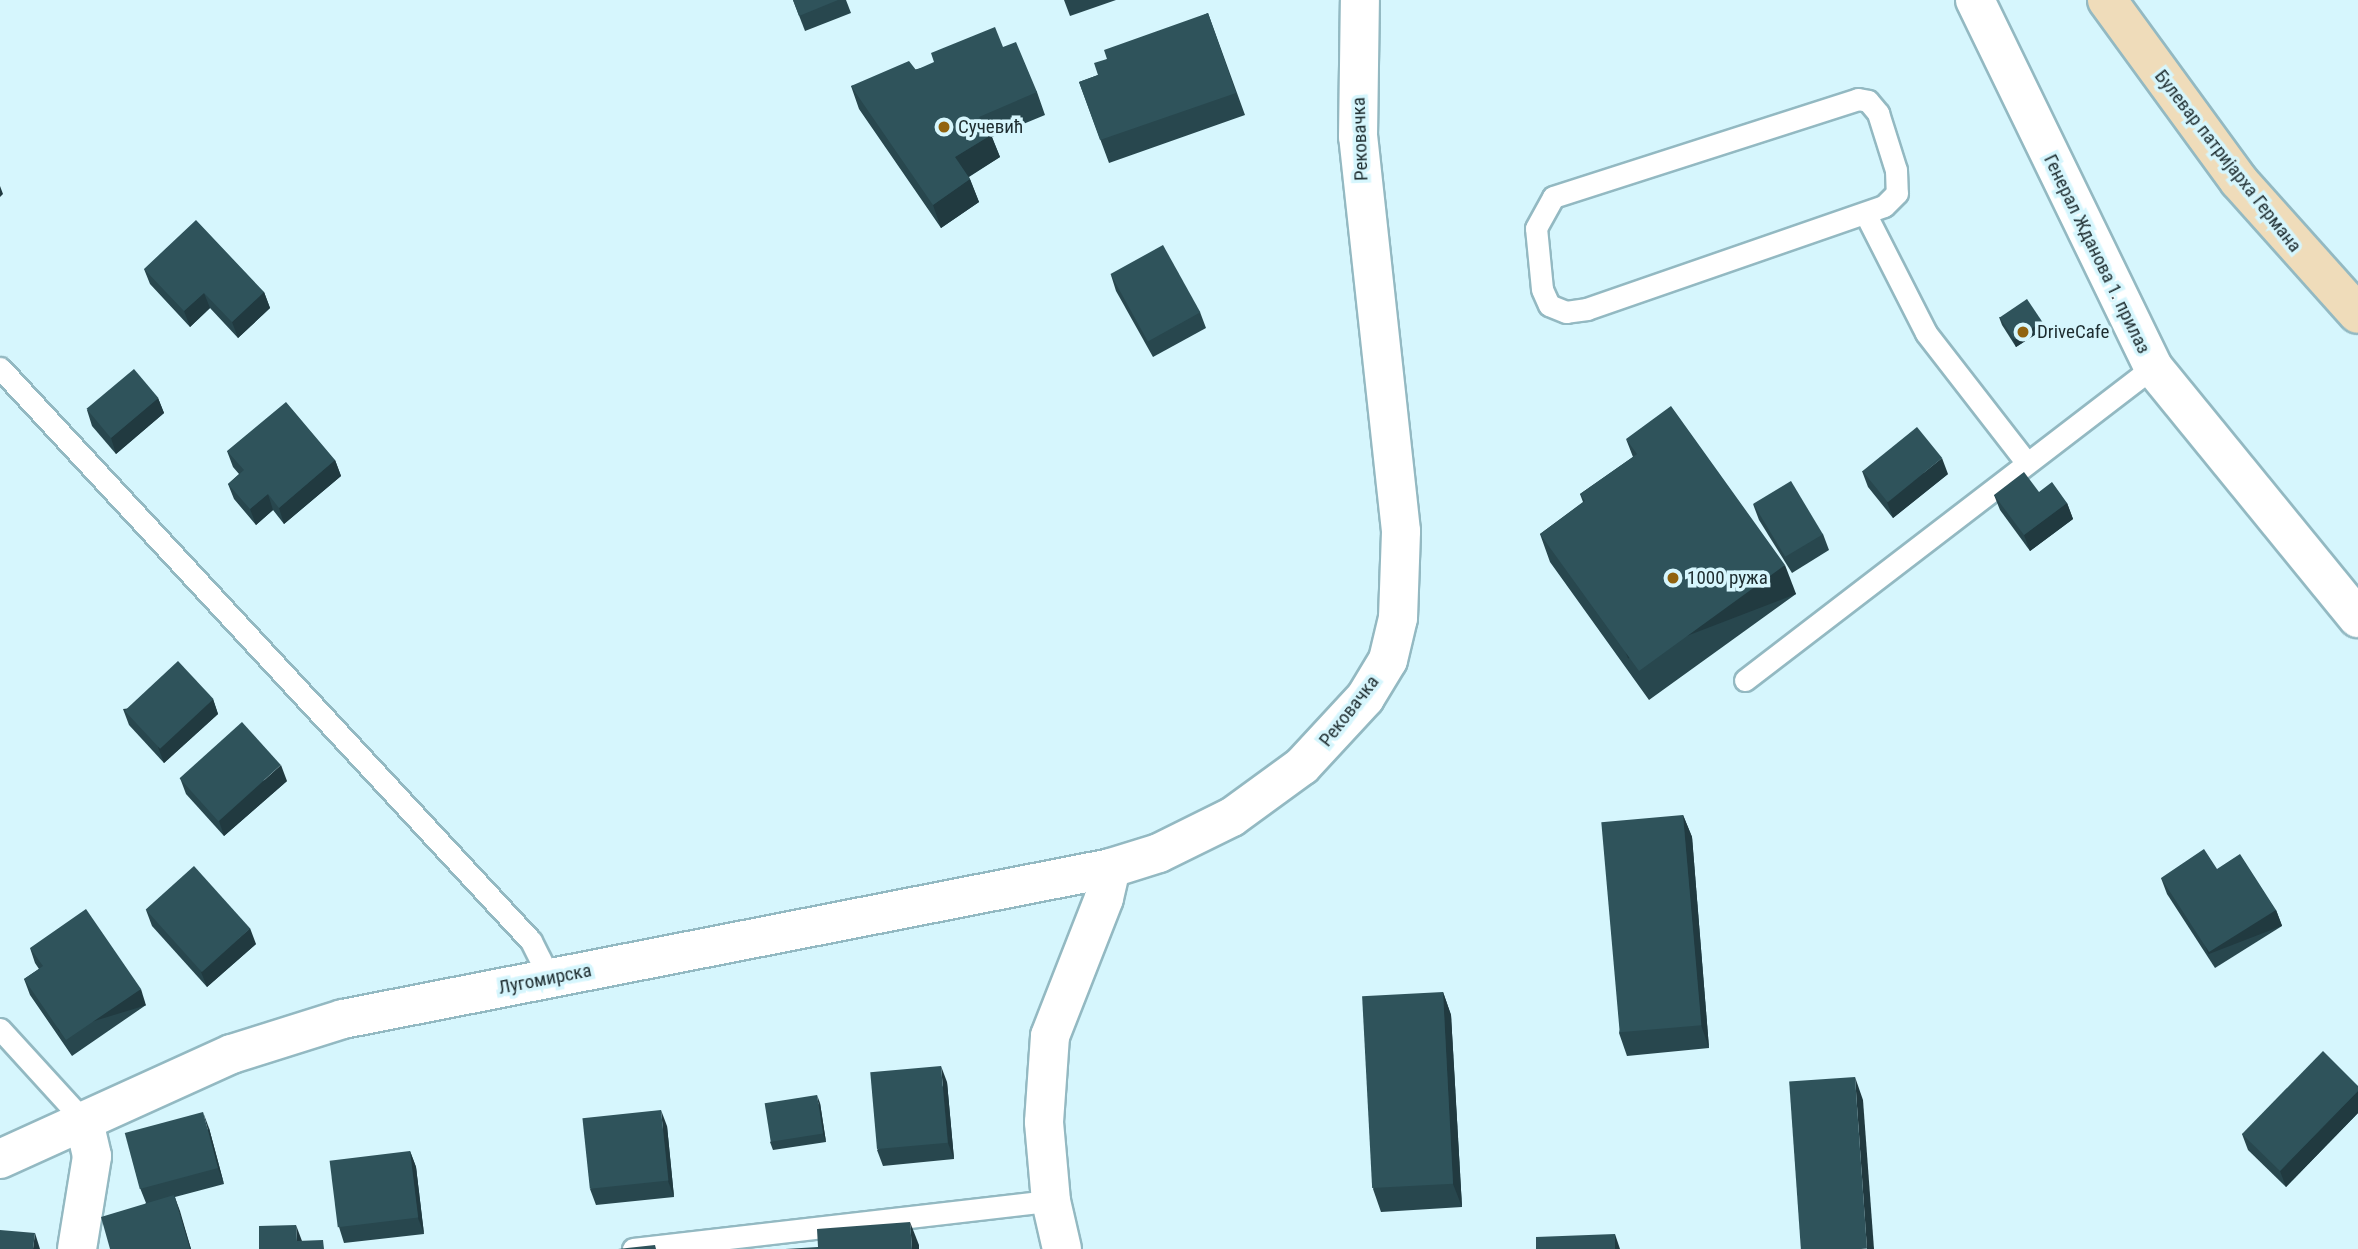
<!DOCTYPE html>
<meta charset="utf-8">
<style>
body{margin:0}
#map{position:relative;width:2358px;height:1249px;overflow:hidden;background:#d6f6fd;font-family:"Roboto Condensed",sans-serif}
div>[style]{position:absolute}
.roads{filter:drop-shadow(2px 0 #93b9c2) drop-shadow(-2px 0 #93b9c2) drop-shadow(0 2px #93b9c2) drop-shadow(0 -2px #93b9c2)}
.lane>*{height:21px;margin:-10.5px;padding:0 10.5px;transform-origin:10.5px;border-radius:10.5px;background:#fff}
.street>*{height:38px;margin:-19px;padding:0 19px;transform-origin:19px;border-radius:19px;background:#fff}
.secondary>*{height:38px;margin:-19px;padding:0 19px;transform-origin:19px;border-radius:19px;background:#efdcba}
.wall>*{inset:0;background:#28474e}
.shaded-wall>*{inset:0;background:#213a40;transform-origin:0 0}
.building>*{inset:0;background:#2f535b;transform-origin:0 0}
.dots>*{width:19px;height:19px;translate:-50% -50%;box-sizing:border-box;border:4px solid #d6f6fd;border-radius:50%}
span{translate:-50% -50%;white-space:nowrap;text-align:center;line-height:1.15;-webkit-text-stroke:7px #d6f6fd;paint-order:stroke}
.poi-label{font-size:19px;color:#1d2c2f}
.left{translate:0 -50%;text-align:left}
.street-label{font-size:19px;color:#1d2c2f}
</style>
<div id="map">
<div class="roads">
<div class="lane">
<i style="left:1858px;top:99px;width:10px;rotate:11deg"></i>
<i style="left:1868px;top:101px;width:16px;rotate:50deg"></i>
<i style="left:1878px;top:113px;width:60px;rotate:72.5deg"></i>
<i style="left:1896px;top:170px;width:23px;rotate:88deg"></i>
<i style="left:1897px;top:193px;width:18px;rotate:135deg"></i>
<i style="left:1884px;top:206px;width:314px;rotate:160.9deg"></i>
<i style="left:1587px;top:309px;width:21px;rotate:172deg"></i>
<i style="left:1566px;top:312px;width:18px;rotate:-158deg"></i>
<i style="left:1549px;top:305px;width:17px;rotate:-114deg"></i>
<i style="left:1542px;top:289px;width:61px;rotate:-95.6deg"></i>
<i style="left:1536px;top:228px;width:35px;rotate:-61deg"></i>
<i style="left:1553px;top:197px;width:320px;rotate:-17.8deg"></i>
<i style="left:1866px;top:215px;width:132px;rotate:63deg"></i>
<i style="left:1926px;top:333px;width:163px;rotate:52.2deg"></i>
<i style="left:0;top:368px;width:781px;rotate:47.18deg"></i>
<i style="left:531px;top:941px;width:42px;rotate:63.4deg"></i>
<i style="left:1745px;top:680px;width:514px;rotate:-37.49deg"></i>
<i style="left:0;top:1029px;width:125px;rotate:47.6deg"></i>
<i style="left:633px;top:1249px;width:421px;rotate:-6.6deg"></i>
</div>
<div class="street">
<i style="left:1975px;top:0;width:408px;rotate:64.1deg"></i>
<i style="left:2153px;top:367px;width:324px;rotate:50.8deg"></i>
<i style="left:0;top:1159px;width:255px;rotate:-24.4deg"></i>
<i style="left:232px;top:1054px;width:116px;rotate:-17.5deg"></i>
<i style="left:343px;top:1019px;width:783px;rotate:-11.12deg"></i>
<i style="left:77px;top:1249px;width:94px;rotate:-80.8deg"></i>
<i style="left:92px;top:1156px;width:36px;rotate:-103deg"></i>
<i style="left:1062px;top:1249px;width:49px;rotate:-102.9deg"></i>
<i style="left:1051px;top:1201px;width:79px;rotate:-95.1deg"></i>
<i style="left:1044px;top:1122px;width:86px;rotate:-86deg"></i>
<i style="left:1050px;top:1036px;width:148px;rotate:-68.6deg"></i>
<i style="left:1104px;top:898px;width:31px;rotate:-77deg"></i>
<i style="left:1111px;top:868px;width:50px;rotate:-17.4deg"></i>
<i style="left:1159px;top:853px;width:81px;rotate:-26.3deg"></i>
<i style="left:1232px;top:817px;width:87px;rotate:-36.1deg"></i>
<i style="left:1302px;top:766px;width:93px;rotate:-47.2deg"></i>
<i style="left:1365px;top:698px;width:44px;rotate:-58.8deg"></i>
<i style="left:1388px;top:660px;width:43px;rotate:-76.6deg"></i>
<i style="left:1398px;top:618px;width:87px;rotate:-88deg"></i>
<i style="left:1401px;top:531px;width:396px;rotate:-96.2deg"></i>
<i style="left:1358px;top:137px;width:137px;rotate:-89.2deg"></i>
</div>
<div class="secondary">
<i style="left:2107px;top:0;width:224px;rotate:53.9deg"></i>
<i style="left:2239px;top:181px;width:178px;rotate:48.2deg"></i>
</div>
</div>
<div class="wall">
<i style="clip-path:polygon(793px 0,846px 0,851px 13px,805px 31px)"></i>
<i style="clip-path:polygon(1064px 0,1116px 0,1070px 16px)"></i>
<i style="clip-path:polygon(1208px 13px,1245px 115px,1109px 163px,1079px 82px,1098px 75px,1107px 59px)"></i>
<i style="clip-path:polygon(1003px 47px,1037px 92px,1045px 115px,992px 137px,1000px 157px,969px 177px,979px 202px,941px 228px,859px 109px,851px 86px)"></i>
<i style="clip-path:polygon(144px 269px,264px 292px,270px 308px,238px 338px,210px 308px,190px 327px,150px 284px)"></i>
<i style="clip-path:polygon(1111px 275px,1200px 312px,1206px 328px,1153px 357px,1116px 291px)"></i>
<i style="clip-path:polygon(1999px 317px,2044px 329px,2016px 347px,2002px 325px)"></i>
<i style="clip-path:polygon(158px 398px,164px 413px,116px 454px,92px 426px,87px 410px)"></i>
<i style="clip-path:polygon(1626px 439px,1796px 594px,1649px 700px,1550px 562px,1540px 534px,1583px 502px,1580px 494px,1633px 457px)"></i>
<i style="clip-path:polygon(227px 451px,335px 460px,341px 476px,284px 524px,273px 510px,256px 525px,234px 499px,228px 484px,239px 474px,233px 467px)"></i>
<i style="clip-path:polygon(1862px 471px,1948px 474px,1893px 518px,1868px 487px)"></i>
<i style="clip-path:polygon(2039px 492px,2067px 503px,2073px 519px,2030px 551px,2000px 510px,1994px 495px)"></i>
<i style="clip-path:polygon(1753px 504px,1823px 534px,1829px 550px,1792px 573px,1759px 520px)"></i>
<i style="clip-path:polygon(213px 699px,218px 714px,164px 763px,129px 725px,123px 709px)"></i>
<i style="clip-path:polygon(180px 778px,287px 781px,224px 836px,186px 794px)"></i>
<i style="clip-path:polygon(1683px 815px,1692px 837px,1709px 1048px,1627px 1056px,1619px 1033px)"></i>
<i style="clip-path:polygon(2161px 878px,2276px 910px,2282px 926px,2215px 968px,2167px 894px)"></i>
<i style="clip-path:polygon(146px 910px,256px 944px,207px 987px,152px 926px)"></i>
<i style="clip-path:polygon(30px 948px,146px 1005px,72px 1056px,30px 995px,24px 979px,39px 969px,35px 963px)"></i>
<i style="clip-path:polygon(1443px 992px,1451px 1015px,1462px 1207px,1381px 1212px,1373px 1189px)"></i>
<i style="clip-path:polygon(947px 1082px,954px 1159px,883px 1166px,877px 1150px)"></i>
<i style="clip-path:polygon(2358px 1086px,2358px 1113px,2286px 1187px,2248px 1150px,2242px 1134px)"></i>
<i style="clip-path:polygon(820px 1103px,826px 1142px,773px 1150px,770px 1142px)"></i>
<i style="clip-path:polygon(667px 1126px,674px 1197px,596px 1205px,590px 1189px)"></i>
<i style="clip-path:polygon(209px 1128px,224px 1184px,175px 1197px,191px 1249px,110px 1249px,146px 1203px,140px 1188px)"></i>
<i style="clip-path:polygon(410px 1151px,416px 1167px,424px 1234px,344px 1243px,339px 1227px)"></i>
</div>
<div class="shaded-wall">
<i style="clip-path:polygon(991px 135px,1000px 157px,963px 180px,955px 157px)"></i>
<i style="clip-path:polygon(970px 179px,979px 202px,941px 228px,933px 205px)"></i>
<i style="clip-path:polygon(0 186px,3px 194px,0 197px)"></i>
<i style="clip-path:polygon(264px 292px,270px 308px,238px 338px,232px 322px)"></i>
<i style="clip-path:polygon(204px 293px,210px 308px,190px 327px,184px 311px)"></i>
<i style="clip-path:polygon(2042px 321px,2044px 329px,2016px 347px,2013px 339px)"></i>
<i style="clip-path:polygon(158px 398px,164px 413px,116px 454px,111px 438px)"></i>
<i style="clip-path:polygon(1942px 458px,1948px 474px,1893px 518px,1887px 502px)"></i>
<i style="clip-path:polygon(335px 460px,341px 476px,284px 524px,279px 508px)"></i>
<i style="clip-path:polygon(268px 494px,273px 510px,256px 525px,250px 509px)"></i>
<i style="clip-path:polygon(2067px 503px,2073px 519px,2030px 551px,2024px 535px)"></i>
<i style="left:1785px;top:565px;width:31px;height:180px;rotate:69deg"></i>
<i style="clip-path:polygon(213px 699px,218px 714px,164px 763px,158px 747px)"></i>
<i style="clip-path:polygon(281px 765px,287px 781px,224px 836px,219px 821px)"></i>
<i style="clip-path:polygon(1683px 815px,1692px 837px,1709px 1048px,1701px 1025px)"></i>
<i style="left:2276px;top:910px;width:17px;height:79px;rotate:69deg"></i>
<i style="clip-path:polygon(250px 928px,256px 944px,207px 987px,201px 972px)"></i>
<i style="left:141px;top:989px;width:17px;height:91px;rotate:73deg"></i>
<i style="clip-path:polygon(1443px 992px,1451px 1015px,1462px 1207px,1453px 1184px)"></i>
<i style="clip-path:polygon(941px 1066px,947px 1082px,954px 1159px,948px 1143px)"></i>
<i style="clip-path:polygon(1855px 1077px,1863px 1100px,1874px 1249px,1867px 1249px)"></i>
<i style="clip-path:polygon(2358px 1091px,2358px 1113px,2286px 1187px,2280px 1171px)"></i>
<i style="clip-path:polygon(817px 1095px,820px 1103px,826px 1142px,823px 1134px)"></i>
<i style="clip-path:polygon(661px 1110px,667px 1126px,674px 1197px,668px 1181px)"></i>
<i style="clip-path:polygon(203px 1112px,209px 1128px,224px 1184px,218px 1168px)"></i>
<i style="clip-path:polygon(410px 1151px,416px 1167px,424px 1234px,418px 1218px)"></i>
<i style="clip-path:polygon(174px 1195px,180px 1211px,191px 1249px,190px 1249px)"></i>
<i style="clip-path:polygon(910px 1222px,919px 1245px,919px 1249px,912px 1249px)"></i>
<i style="clip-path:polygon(296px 1225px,302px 1241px,297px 1241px)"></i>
<i style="clip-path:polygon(35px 1233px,40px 1249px,33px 1249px)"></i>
<i style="clip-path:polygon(1615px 1234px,1620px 1249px,1615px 1249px)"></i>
</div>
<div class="building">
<i style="clip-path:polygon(793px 0,838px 0,799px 16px)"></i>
<i style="clip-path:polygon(1208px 13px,1236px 93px,1100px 140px,1079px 82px,1098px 75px,1094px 63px,1107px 59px,1104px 50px)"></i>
<i style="clip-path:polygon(995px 27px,1003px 47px,1016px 42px,1037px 92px,979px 117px,991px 135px,955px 157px,970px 179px,933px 205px,851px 86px,909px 61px,916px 70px,934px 62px,931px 53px)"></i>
<i style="clip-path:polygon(196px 220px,264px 292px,232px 322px,204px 293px,184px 311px,144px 269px)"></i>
<i style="left:1163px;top:245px;width:77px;height:60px;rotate:61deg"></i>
<i style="left:2027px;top:299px;width:27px;height:33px;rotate:56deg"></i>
<i style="left:134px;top:369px;width:38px;height:62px;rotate:50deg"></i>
<i style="clip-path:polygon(286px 402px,335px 460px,279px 508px,268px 494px,250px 509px,228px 484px,244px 470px,227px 451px)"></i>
<i style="clip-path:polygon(1671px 406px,1785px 565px,1639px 671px,1540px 534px,1585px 501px,1580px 494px,1637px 454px,1626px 439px)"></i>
<i style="left:1917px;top:427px;width:40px;height:70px;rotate:51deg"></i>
<i style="clip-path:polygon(2024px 472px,2039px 492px,2052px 482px,2067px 503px,2024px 535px,1994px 495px)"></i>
<i style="left:1791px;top:481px;width:62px;height:44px;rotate:59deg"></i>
<i style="left:178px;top:661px;width:52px;height:73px;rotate:47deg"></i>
<i style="left:242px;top:722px;width:58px;height:84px;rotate:48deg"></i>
<i style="left:1683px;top:815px;width:211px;height:82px;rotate:85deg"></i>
<i style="clip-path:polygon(2204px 849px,2217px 869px,2240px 854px,2276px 910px,2209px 952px,2161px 878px)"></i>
<i style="left:194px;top:866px;width:84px;height:65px;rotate:48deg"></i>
<i style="clip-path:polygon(86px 909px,141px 989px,66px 1040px,24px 979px,43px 966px,30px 948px)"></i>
<i style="left:1443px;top:992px;width:192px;height:81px;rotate:87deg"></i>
<i style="clip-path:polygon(2323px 1051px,2358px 1086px,2358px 1091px,2280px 1171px,2242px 1134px)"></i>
<i style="left:941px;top:1066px;width:77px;height:71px;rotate:85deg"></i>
<i style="left:1855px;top:1077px;width:172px;height:66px;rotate:86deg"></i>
<i style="left:817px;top:1095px;width:39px;height:53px;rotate:81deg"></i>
<i style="left:661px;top:1110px;width:71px;height:79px;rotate:84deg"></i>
<i style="left:203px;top:1112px;width:58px;height:81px;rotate:75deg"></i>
<i style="left:410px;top:1151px;width:67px;height:81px;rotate:83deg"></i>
<i style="clip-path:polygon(174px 1195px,190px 1249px,110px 1249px,101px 1217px)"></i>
<i style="clip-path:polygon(910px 1222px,912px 1249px,785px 1249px,818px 1247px,817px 1229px)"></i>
<i style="clip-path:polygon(296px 1225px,297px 1241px,323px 1240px,324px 1249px,259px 1249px,259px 1226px)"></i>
<i style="clip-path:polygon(0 1230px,35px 1233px,33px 1249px,0 1249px)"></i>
<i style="clip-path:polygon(1615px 1234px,1615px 1249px,1536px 1249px,1536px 1237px)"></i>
<i style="clip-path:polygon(655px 1245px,656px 1249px,618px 1249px)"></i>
</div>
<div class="dots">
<i style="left:944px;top:127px;background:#91630f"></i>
<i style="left:2023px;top:332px;background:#91630f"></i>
<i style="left:1673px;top:578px;background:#91630f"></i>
</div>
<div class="poi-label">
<span class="left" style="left:958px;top:127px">Сучевић</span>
<span class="left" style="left:2037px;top:332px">DriveCafe</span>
<span class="left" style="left:1687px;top:578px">1000 ружа</span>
</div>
<div class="street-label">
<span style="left:1360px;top:139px;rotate:-92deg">Рековачка</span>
<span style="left:2228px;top:161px;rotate:52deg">Булевар патријарха Германа</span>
<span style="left:2097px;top:254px;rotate:64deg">Генерал Жданова 1. прилаз</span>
<span style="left:1349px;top:711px;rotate:-52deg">Рековачка</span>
<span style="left:545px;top:979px;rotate:-11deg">Лугомирска</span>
</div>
</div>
